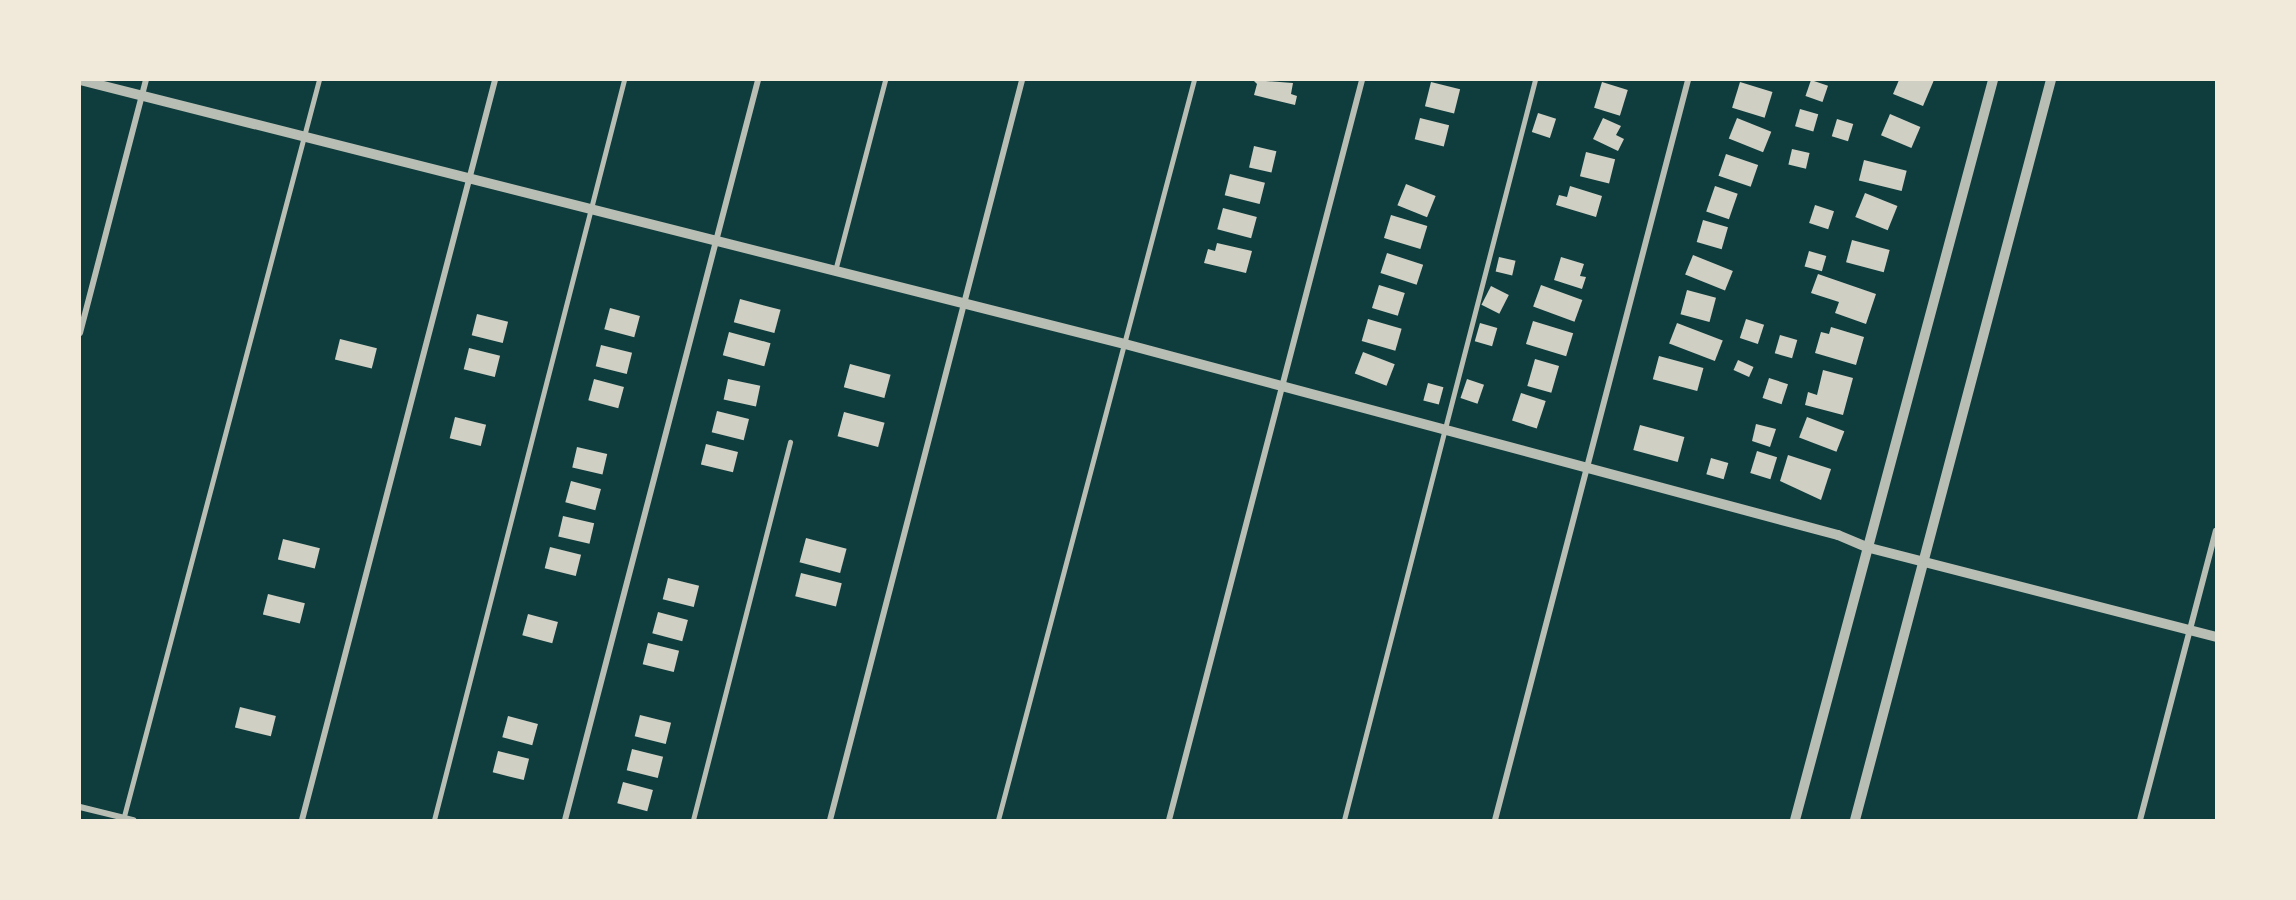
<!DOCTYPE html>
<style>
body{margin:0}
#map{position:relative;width:2296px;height:900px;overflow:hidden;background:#0f3d3e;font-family:"Source Sans 3",sans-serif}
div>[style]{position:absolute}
.building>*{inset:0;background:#cfcfc3;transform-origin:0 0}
.service>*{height:4.5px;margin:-2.25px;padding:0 2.25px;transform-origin:2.25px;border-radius:2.25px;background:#b8beb3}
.minor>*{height:6px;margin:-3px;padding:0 3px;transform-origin:3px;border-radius:3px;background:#b8beb3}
.tertiary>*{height:10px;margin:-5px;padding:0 5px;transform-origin:5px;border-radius:5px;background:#b8beb3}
span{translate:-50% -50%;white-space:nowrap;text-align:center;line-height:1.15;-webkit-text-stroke:6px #f1e9da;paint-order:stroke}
.frame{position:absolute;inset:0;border:81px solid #f1e9da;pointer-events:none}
</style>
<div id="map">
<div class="building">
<i style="clip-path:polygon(1253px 80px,1293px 83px,1291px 94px,1297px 96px,1295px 105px,1254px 95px,1257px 84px)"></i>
<i style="left:1811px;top:80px;width:18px;height:17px;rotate:19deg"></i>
<i style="clip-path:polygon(1899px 80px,1934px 80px,1923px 106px,1893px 94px)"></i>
<i style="left:1431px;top:82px;width:30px;height:25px;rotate:14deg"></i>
<i style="left:1602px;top:82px;width:27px;height:27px;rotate:17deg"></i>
<i style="left:1740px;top:82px;width:34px;height:27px;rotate:17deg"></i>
<i style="left:1800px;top:109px;width:19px;height:18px;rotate:16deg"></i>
<i style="left:1538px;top:113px;width:19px;height:20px;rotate:18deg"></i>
<i style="left:1890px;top:114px;width:33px;height:23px;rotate:23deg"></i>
<i style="left:1420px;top:118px;width:30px;height:22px;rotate:14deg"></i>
<i style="clip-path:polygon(1603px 118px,1621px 126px,1616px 135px,1624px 139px,1618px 151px,1593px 139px)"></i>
<i style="left:1737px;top:118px;width:37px;height:22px;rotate:22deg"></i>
<i style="left:1837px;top:119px;width:17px;height:18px;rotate:17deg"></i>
<i style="left:1254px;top:146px;width:23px;height:22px;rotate:13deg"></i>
<i style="left:1792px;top:149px;width:18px;height:16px;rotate:13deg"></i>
<i style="left:1586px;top:152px;width:30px;height:25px;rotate:14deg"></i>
<i style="left:1726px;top:154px;width:34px;height:23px;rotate:19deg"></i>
<i style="left:1864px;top:160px;width:44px;height:21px;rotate:14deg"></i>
<i style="left:1230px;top:174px;width:36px;height:22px;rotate:14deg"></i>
<i style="left:1406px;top:184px;width:32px;height:23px;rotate:22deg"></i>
<i style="clip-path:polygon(1570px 186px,1602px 196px,1596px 217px,1556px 205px,1559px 195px,1567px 197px)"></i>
<i style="left:1715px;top:186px;width:24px;height:27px;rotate:19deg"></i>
<i style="left:1865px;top:193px;width:35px;height:26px;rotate:22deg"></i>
<i style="left:1815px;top:205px;width:20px;height:19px;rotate:18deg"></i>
<i style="left:1223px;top:208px;width:35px;height:22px;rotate:15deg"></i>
<i style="left:1391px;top:215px;width:38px;height:24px;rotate:17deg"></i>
<i style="left:1703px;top:220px;width:26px;height:23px;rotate:16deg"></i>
<i style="left:1852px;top:240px;width:39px;height:23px;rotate:15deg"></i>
<i style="clip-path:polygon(1217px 243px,1252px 251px,1246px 273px,1204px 263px,1208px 249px,1215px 251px)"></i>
<i style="left:1809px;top:251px;width:18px;height:16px;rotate:16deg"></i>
<i style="left:1387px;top:253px;width:38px;height:21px;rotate:18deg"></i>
<i style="left:1693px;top:255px;width:43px;height:21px;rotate:22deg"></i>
<i style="left:1499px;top:257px;width:17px;height:15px;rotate:13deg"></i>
<i style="clip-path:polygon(1561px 257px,1584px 264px,1580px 276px,1586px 277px,1582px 289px,1554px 280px)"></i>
<i style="clip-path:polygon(1818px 274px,1876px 294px,1866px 324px,1835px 313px,1839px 302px,1811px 293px)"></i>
<i style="left:1379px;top:285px;width:27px;height:24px;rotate:17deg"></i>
<i style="left:1541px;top:285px;width:44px;height:23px;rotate:20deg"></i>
<i style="left:1491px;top:286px;width:20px;height:21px;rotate:27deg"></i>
<i style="left:1687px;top:290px;width:30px;height:25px;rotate:15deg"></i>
<i style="left:740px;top:299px;width:42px;height:24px;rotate:15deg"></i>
<i style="left:610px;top:308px;width:31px;height:22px;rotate:15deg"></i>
<i style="left:477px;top:314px;width:32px;height:22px;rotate:14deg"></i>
<i style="left:1368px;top:319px;width:35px;height:23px;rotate:16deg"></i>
<i style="left:1746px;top:319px;width:19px;height:20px;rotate:18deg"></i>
<i style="left:1533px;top:321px;width:42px;height:24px;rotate:17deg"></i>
<i style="left:1480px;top:323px;width:18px;height:19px;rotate:16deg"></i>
<i style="left:1677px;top:323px;width:49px;height:22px;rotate:21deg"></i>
<i style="clip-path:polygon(1831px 327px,1864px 337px,1856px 365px,1815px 353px,1821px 332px,1829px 334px)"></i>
<i style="left:729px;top:332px;width:43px;height:24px;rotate:15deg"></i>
<i style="left:1780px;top:335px;width:18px;height:19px;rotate:16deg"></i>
<i style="left:340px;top:339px;width:38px;height:21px;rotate:14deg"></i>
<i style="left:601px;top:345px;width:32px;height:22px;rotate:14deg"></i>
<i style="left:469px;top:348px;width:32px;height:22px;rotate:14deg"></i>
<i style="left:1363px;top:352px;width:34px;height:23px;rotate:21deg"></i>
<i style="left:1659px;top:356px;width:46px;height:24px;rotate:15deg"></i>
<i style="left:1535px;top:359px;width:25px;height:28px;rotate:16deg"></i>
<i style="left:1738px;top:360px;width:17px;height:11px;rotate:24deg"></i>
<i style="left:850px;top:364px;width:42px;height:24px;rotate:15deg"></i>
<i style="clip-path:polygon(1823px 370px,1853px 378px,1843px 415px,1805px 405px,1808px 392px,1817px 395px)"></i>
<i style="left:1769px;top:378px;width:20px;height:21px;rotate:18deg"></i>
<i style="left:594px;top:379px;width:31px;height:22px;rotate:15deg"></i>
<i style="left:728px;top:379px;width:33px;height:21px;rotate:12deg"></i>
<i style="left:1467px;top:379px;width:18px;height:20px;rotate:19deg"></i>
<i style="left:1428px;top:383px;width:16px;height:18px;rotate:15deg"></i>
<i style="left:1521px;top:393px;width:26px;height:29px;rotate:18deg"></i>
<i style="left:717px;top:411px;width:33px;height:22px;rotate:14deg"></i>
<i style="left:844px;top:412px;width:42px;height:25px;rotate:15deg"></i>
<i style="left:455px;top:417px;width:32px;height:22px;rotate:14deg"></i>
<i style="left:1807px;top:417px;width:40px;height:22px;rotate:21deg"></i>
<i style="clip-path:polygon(1756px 424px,1776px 429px,1770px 447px,1752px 441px)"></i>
<i style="left:1640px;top:425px;width:46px;height:26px;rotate:15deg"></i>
<i style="left:706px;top:444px;width:33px;height:21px;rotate:14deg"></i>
<i style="left:577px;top:447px;width:31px;height:21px;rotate:13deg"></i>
<i style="left:1757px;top:451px;width:21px;height:23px;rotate:17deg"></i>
<i style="clip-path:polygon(1788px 455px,1831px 469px,1821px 500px,1780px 481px)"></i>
<i style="left:1711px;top:458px;width:18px;height:17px;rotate:16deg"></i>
<i style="left:571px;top:481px;width:31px;height:22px;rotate:15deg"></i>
<i style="left:563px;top:516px;width:32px;height:21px;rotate:13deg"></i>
<i style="left:806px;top:538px;width:42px;height:25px;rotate:15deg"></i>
<i style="left:283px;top:539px;width:38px;height:21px;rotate:14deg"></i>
<i style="left:550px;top:547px;width:32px;height:22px;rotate:14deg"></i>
<i style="left:801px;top:573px;width:42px;height:24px;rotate:14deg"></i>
<i style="left:668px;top:578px;width:32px;height:22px;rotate:14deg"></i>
<i style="left:268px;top:594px;width:38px;height:21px;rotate:14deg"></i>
<i style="left:658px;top:612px;width:31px;height:22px;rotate:15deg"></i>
<i style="left:528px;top:614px;width:31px;height:22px;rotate:15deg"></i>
<i style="left:648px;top:643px;width:32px;height:22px;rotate:14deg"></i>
<i style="left:240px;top:707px;width:37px;height:21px;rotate:14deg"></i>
<i style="left:640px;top:715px;width:32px;height:22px;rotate:14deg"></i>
<i style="left:508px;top:716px;width:31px;height:22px;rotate:15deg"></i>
<i style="left:632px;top:749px;width:32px;height:22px;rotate:14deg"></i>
<i style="left:498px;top:751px;width:32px;height:22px;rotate:14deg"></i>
<i style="left:623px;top:782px;width:31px;height:22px;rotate:15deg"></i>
</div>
<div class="service">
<i style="left:835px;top:271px;width:197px;rotate:-75.3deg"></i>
<i style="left:123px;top:820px;width:766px;rotate:-75.17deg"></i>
<i style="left:434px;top:820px;width:764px;rotate:-75.6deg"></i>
<i style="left:693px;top:820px;width:390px;rotate:-75.6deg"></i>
<i style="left:998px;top:820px;width:766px;rotate:-75.17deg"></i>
<i style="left:1344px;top:820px;width:764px;rotate:-75.53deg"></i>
</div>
<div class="minor">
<i style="left:80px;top:333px;width:261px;rotate:-75.4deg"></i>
<i style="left:80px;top:807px;width:55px;rotate:13.8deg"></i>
<i style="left:302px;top:820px;width:765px;rotate:-75.38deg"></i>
<i style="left:565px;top:820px;width:765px;rotate:-75.38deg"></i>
<i style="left:830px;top:820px;width:765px;rotate:-75.45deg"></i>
<i style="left:1169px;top:820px;width:765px;rotate:-75.38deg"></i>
<i style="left:1495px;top:820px;width:765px;rotate:-75.38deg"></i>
<i style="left:2140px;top:820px;width:299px;rotate:-75.3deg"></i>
</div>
<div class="tertiary">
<i style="left:80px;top:80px;width:1078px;rotate:14.18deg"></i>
<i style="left:1125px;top:344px;width:738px;rotate:15deg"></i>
<i style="left:1838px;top:535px;width:30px;rotate:23deg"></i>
<i style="left:1866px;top:547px;width:361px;rotate:14.4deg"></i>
<i style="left:1795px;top:820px;width:766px;rotate:-75.02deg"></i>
<i style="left:1855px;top:820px;width:766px;rotate:-75.17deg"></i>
</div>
<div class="frame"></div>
</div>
